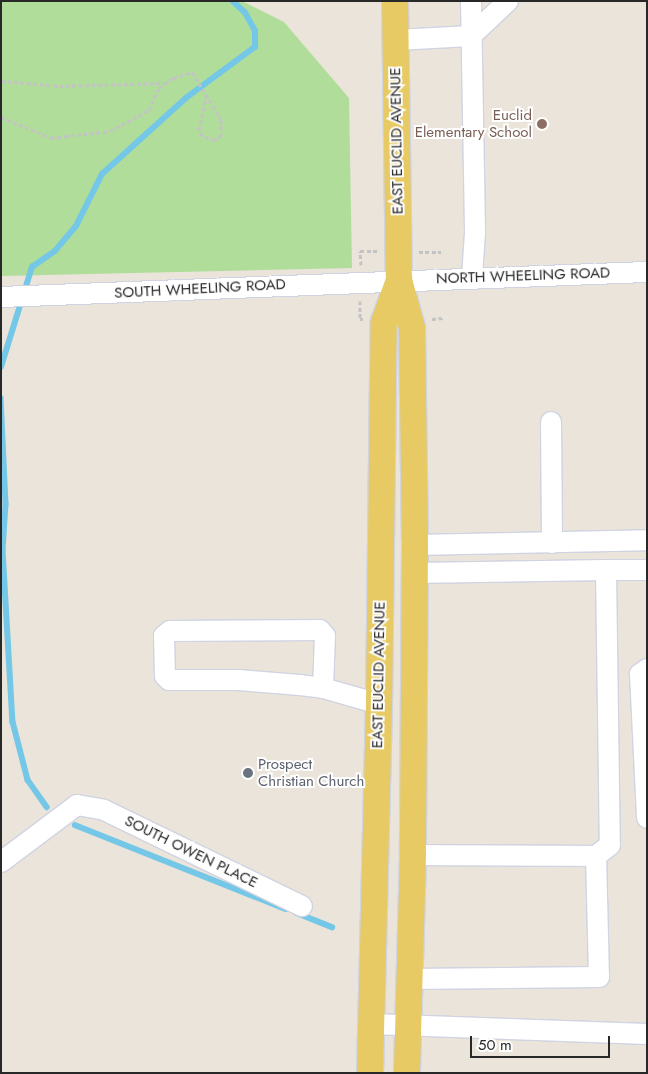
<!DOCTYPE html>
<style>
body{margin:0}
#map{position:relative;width:648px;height:1074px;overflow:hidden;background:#eae4db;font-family:Jost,sans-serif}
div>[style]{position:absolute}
.green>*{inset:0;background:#b0de9a}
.stream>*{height:5.5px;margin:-2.75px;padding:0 2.75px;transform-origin:2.75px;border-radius:2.75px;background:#74c7e6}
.path>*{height:3px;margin-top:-1.5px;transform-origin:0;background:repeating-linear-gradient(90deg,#c3c3c3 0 4px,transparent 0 6.5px)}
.roads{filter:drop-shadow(1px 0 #d0d3e1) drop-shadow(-1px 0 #d0d3e1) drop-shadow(0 1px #d0d3e1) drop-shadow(0 -1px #d0d3e1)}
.minor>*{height:20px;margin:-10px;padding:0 10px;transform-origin:10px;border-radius:10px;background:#fff}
.major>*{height:26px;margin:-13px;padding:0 13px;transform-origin:13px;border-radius:13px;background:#e7ca63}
.dots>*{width:14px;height:14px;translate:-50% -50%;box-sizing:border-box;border:2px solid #fff;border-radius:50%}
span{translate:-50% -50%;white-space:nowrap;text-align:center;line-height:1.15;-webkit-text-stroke:4px #fff;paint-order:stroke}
.education-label{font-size:15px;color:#785e54}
.right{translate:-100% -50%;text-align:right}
.street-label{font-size:15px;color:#282828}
.worship-label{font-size:15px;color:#5b616d}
.left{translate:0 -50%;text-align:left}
.frame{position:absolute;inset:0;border:2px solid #282828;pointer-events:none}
.scale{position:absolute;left:470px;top:1036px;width:140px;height:22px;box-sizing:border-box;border:2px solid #282828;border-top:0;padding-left:6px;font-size:15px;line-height:18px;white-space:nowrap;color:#282828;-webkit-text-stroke:4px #fff;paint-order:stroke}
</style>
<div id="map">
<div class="green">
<i style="clip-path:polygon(1px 1px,242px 1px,284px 22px,349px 98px,352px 268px,1px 276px)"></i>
</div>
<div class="stream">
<i style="left:1px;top:367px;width:105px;rotate:-72.8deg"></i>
<i style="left:32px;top:267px;width:28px;rotate:-35deg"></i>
<i style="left:55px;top:251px;width:33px;rotate:-50deg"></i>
<i style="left:76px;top:226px;width:58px;rotate:-63.4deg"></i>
<i style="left:102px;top:174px;width:113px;rotate:-42.1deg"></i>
<i style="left:186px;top:98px;width:86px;rotate:-36.5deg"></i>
<i style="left:255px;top:47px;width:16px;rotate:-90deg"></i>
<i style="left:255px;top:31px;width:21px;rotate:-119deg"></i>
<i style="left:245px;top:13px;width:16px;rotate:-137deg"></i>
<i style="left:1px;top:398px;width:106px;rotate:87.3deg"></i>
<i style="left:6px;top:504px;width:46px;rotate:93.7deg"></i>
<i style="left:3px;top:550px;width:172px;rotate:86.7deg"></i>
<i style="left:13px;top:722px;width:60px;rotate:75.5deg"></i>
<i style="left:28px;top:780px;width:33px;rotate:55deg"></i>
<i style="left:75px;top:825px;width:227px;rotate:21.7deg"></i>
<i style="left:297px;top:913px;width:38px;rotate:22deg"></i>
</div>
<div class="path">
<i style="left:1px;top:81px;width:58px;rotate:4.9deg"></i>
<i style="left:59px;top:86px;width:106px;rotate:-1.6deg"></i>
<i style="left:1px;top:117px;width:54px;rotate:22.8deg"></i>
<i style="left:51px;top:138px;width:59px;rotate:-6.8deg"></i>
<i style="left:110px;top:131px;width:44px;rotate:-28.3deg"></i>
<i style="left:149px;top:110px;width:24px;rotate:-66deg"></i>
<i style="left:159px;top:88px;width:17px;rotate:-36deg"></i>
<i style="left:173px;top:78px;width:20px;rotate:-18deg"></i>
<i style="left:192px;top:72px;width:55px;rotate:58.3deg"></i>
<i style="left:221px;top:119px;width:16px;rotate:90deg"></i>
<i style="left:221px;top:135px;width:8px;rotate:140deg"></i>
<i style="left:215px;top:140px;width:14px;rotate:-163deg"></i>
<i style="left:202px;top:136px;width:7px;rotate:-117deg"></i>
<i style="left:199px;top:130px;width:34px;rotate:-78deg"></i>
<i style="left:419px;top:252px;width:22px"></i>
<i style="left:361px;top:265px;width:14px;rotate:-94deg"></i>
<i style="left:360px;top:251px;width:18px"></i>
<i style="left:360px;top:301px;width:18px;rotate:90deg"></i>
<i style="left:360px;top:319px;width:3px"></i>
<i style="left:432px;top:319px;width:12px;rotate:-5deg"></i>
</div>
<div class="roads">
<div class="minor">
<i style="left:471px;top:1px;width:232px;rotate:89deg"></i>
<i style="left:475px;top:233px;width:44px;rotate:93.9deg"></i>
<i style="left:396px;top:40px;width:75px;rotate:-3.1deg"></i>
<i style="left:471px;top:36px;width:51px;rotate:-43.4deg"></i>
<i style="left:1px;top:297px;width:646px;rotate:-2.22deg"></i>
<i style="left:551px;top:422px;width:121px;rotate:89.5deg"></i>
<i style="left:415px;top:545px;width:232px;rotate:-1.2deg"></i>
<i style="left:606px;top:570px;width:41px"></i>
<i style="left:415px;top:573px;width:191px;rotate:-0.9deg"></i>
<i style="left:606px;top:570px;width:275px;rotate:89.2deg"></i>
<i style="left:610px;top:845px;width:18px;rotate:142deg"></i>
<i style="left:647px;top:669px;width:9px;rotate:144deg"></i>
<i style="left:640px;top:674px;width:144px;rotate:87.2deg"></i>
<i style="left:323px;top:688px;width:52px;rotate:-87.8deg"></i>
<i style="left:325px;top:636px;width:8px;rotate:-130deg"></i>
<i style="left:320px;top:630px;width:150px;rotate:179.6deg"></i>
<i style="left:170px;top:631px;width:8px;rotate:140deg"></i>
<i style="left:164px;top:636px;width:40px;rotate:88.6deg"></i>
<i style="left:165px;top:676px;width:6px;rotate:45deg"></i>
<i style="left:169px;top:680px;width:69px"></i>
<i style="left:238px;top:680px;width:62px;rotate:4.6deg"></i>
<i style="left:300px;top:685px;width:23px;rotate:7deg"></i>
<i style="left:323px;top:688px;width:58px;rotate:15.9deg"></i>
<i style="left:1px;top:862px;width:95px;rotate:-36.9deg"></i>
<i style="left:77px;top:805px;width:27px;rotate:10deg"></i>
<i style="left:104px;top:810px;width:220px;rotate:25.9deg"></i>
<i style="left:410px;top:979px;width:189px;rotate:-0.6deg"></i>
<i style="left:599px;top:977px;width:121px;rotate:-91.4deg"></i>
<i style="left:596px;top:856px;width:183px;rotate:-179.7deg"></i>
<i style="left:371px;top:1024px;width:276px;rotate:2.1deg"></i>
</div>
<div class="major">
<i style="left:395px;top:1px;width:279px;rotate:89.2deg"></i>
<i style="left:399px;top:280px;width:50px;rotate:74.8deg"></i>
<i style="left:412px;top:328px;width:217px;rotate:89.2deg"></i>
<i style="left:415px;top:545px;width:310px;rotate:90.4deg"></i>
<i style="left:413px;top:855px;width:218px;rotate:91.6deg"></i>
<i style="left:370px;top:1073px;width:369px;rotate:-88.6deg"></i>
<i style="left:379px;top:704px;width:382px;rotate:-89.3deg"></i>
<i style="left:384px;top:322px;width:45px;rotate:-70.3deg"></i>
</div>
</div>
<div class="dots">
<i style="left:542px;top:124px;background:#8d6e63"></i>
<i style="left:248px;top:773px;background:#6b7280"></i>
</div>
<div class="education-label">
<span class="right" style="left:532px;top:124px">Euclid<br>Elementary School</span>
</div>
<div class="street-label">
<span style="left:397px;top:141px;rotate:-91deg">EAST EUCLID AVENUE</span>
<span style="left:523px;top:276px;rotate:-2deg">NORTH WHEELING ROAD</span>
<span style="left:200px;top:289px;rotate:-3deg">SOUTH WHEELING ROAD</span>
<span style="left:379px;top:675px;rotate:-89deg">EAST EUCLID AVENUE</span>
<span style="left:191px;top:852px;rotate:26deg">SOUTH OWEN PLACE</span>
</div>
<div class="worship-label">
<span class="left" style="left:258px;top:773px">Prospect<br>Christian Church</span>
</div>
<div class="frame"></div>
<div class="scale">50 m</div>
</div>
